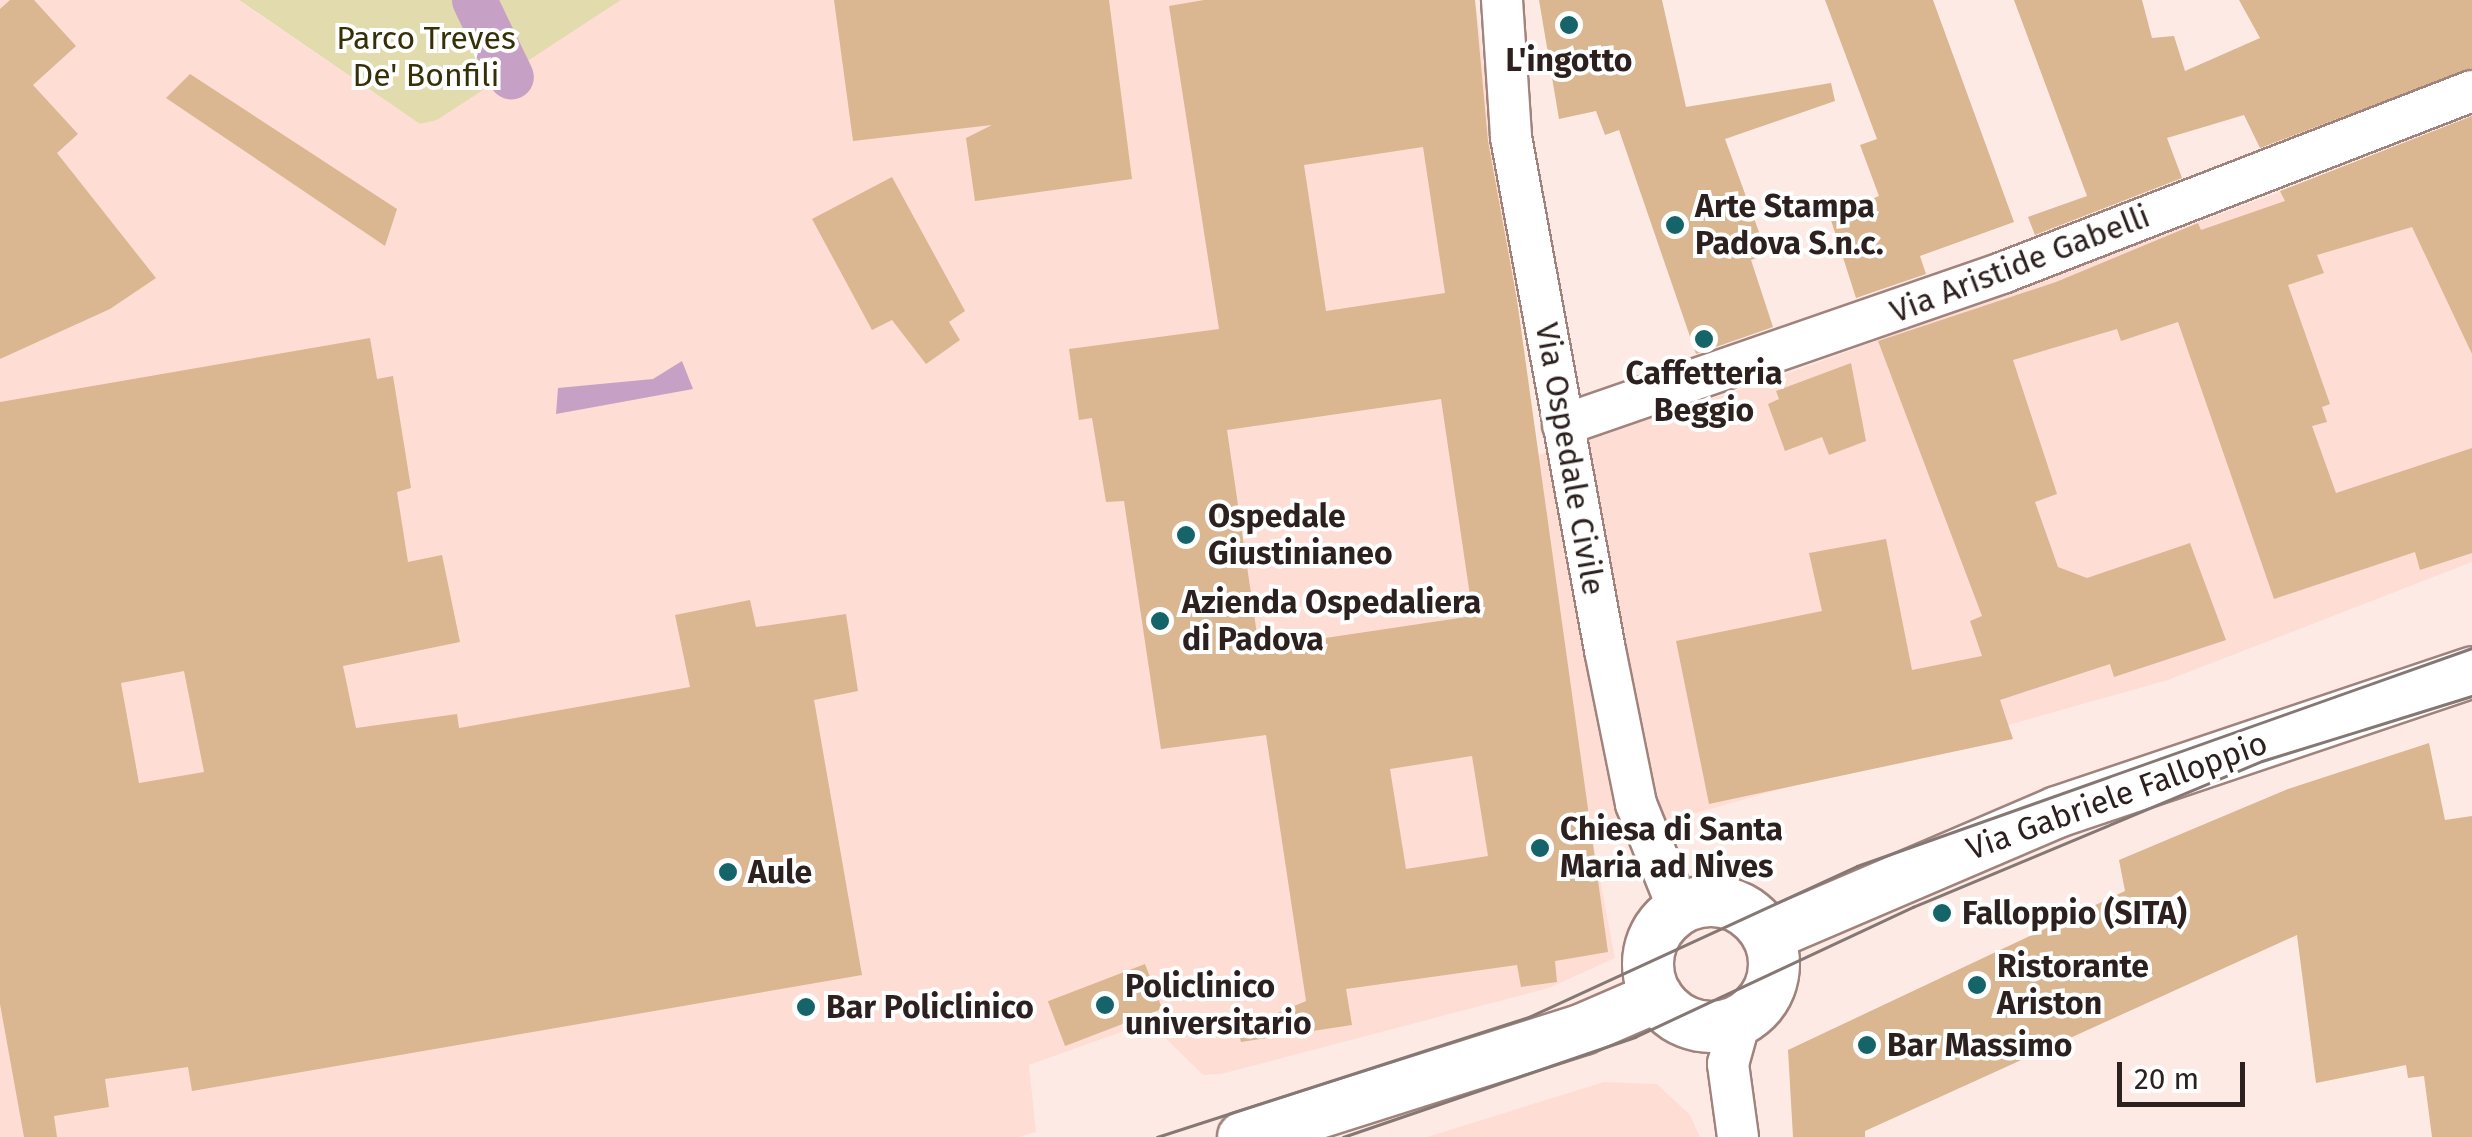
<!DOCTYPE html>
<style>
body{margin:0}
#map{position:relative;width:2472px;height:1137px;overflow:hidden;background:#feeae5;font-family:"Fira Sans",sans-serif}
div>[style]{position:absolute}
.built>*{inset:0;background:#feddd5}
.green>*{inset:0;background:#e1dbad}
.water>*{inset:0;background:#c6a1c5}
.canal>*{height:45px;margin:-22.5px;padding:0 22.5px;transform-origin:22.5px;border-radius:22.5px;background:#c6a1c5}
.building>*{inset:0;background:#dab691;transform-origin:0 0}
.roads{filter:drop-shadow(2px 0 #a0837c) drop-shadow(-2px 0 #a0837c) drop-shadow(0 2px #a0837c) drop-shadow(0 -2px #a0837c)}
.minor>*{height:40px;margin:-20px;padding:0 20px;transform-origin:20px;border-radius:20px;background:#fff}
.tertiary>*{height:50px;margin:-25px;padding:0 25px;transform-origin:25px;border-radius:25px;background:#fff}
.tertiary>.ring{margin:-25px;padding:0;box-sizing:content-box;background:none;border:50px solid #fff;border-radius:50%}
.tram>*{height:2.5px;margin:-1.25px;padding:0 1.25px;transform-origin:1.25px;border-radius:1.25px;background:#857773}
.dots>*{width:28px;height:28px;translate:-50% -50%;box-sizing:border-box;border:5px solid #fff;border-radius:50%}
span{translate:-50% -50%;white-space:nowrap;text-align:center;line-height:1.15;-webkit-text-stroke:8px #fff;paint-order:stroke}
.park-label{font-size:32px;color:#363008}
.poi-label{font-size:32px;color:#2c211e;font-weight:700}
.left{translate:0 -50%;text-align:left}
.street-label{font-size:32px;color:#2c211e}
.scale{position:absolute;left:2117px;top:1062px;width:128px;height:45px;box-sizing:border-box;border:5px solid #2c211e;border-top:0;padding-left:12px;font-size:30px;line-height:35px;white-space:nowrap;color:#2c211e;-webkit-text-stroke:8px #fff;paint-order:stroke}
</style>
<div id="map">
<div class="built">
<i style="clip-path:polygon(0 0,238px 0,420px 124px,437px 120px,621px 0,1475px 0,1538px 455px,1784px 375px,2472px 121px,2472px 562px,2168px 680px,1593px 842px,1615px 958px,1549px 988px,1221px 1074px,1203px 1075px,1149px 1022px,1029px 1065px,1036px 1132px,1019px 1137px,0 1137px)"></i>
<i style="clip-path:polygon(1604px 1082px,1657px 1084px,1690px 1115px,1700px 1137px,1427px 1137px)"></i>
</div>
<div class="green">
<i style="clip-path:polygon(239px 0,621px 0,437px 120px,420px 124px)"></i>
</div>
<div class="water">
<i style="clip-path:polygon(682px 361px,693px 389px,556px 414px,558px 388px,653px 379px)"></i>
</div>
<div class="canal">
<i style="left:474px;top:0;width:85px;rotate:64.3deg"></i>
</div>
<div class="building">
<i style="clip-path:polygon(10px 0,34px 0,76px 46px,33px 85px,78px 134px,57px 153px,156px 278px,110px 309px,0 359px,0 9px)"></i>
<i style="clip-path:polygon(834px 0,1109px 0,1132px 179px,975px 201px,966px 138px,992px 125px,853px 141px)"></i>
<i style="clip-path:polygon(evenodd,1204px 0,1475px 0,1488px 141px,1517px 300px,1608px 952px,1555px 961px,1557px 982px,1521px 987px,1517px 965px,1346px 989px,1352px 1025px,1241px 1042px,1238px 1030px,1306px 1001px,1266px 735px,1161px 749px,1124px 501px,1106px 502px,1092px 418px,1079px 420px,1069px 349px,1219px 329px,1169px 6px,1204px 0,1423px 147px,1445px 293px,1326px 311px,1304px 165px,1423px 147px,1204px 0,1441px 399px,1473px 616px,1259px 648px,1227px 430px,1441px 399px,1204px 0,1472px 756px,1488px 856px,1406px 869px,1390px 769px,1472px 756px)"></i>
<i style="clip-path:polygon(1539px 0,1662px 0,1686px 107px,1831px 83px,1835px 101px,1725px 139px,1767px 254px,1751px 260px,1773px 327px,1696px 354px,1619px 130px,1605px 135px,1596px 111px,1559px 119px)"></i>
<i style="clip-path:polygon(1825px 0,1933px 0,2014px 222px,1920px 256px,1926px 274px,1856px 298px,1830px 217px,1879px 196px,1860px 145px,1877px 139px)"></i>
<i style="clip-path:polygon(2014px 0,2142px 0,2152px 38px,2174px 36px,2185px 71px,2260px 38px,2239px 0,2472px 0,2472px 68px,2260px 148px,2244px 115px,2167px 138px,2182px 178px,2035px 235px,2028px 217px,2087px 196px)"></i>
<i style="clip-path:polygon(190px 74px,397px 209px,385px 246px,166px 98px)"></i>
<i style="clip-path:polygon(2472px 116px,2472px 354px,2412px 227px,2317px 255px,2324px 273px,2288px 285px,2330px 404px,2322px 407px,2327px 422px,2312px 426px,2336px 493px,2472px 448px,2472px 553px,2420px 570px,2415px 552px,2274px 599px,2178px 322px,2121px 341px,2117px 329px,2013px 360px,2057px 494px,2035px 502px,2058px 567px,2087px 578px,2190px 543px,2226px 640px,2114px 677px,2110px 664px,2000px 700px,2013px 739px,1709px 804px,1676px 641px,1822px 611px,1809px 553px,1886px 539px,1912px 670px,1982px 656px,1970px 621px,1982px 616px,1878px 341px,2056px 282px,2198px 223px,2201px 230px,2285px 201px,2280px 191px)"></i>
<i style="clip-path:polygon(892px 177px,965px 311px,949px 322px,960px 340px,926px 364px,892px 320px,872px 330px,812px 219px)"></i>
<i style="clip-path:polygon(evenodd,370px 338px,377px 379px,393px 376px,411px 488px,397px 492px,408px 562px,442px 555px,460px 642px,343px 666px,356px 728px,457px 714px,459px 728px,690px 687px,675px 615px,750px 600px,756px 627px,846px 614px,858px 691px,814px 700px,862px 975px,192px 1091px,188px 1067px,105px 1079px,109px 1107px,54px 1116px,57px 1137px,24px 1137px,0 1004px,0 402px,370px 338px,184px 671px,204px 772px,139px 783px,121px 683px,184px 671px)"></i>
<i style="clip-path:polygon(1851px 363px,1866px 441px,1829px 455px,1822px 437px,1785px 451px,1768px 404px,1779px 399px,1776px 391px)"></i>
<i style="clip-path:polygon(2429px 743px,2445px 820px,2472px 816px,2472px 1137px,2432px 1137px,2424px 1076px,2408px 1078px,2406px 1065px,2316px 1083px,2297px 935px,1865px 1131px,1865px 1137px,1793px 1137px,1788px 1050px,2125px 891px,2119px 860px,2288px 789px)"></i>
<i style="left:1145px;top:964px;width:48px;height:104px;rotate:69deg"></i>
</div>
<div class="roads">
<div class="minor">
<i style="left:1502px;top:0;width:137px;rotate:86.2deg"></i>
<i style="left:1511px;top:137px;width:522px;rotate:79.62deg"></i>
<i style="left:1605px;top:650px;width:157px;rotate:78.6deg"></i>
<i style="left:1636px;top:804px;width:112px;rotate:68deg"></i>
<i style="left:1563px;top:425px;width:465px;rotate:-19.1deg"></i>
<i style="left:2002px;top:273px;width:504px;rotate:-21.17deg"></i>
<i style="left:1738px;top:1137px;width:74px;rotate:-97.8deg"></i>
<i style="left:1728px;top:1064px;width:45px;rotate:-74.4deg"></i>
</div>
<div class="tertiary">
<i class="ring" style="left:1648px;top:901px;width:76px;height:76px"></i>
<i style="left:1768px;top:936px;width:314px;rotate:-23.2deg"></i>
<i style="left:2057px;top:812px;width:438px;rotate:-18.6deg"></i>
<i style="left:1243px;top:1137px;width:357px;rotate:-17.6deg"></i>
<i style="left:1583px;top:1029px;width:81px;rotate:-23.4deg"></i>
</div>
</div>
<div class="tram">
<i style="left:1157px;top:1137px;width:391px;rotate:-17.9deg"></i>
<i style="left:1529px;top:1017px;width:361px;rotate:-24.7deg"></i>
<i style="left:1857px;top:866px;width:652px;rotate:-19.52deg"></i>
<i style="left:1343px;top:1137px;width:309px;rotate:-18.9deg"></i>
<i style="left:1635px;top:1037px;width:307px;rotate:-25.1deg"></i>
<i style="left:1913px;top:907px;width:378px;rotate:-22.7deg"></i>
<i style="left:2262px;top:761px;width:220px;rotate:-17.2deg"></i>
</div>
<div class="dots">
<i style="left:1569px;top:25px;background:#156469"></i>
<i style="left:1675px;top:225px;background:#156469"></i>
<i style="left:1704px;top:339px;background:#156469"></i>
<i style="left:1186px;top:535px;background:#156469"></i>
<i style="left:1160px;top:621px;background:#156469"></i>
<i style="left:1540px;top:848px;background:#156469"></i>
<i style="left:728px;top:872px;background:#156469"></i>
<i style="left:1942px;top:913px;background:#156469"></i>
<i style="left:1977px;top:985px;background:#156469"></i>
<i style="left:1105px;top:1005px;background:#156469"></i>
<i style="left:806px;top:1007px;background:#156469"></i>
<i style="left:1867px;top:1045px;background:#156469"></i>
</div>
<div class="park-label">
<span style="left:426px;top:57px">Parco Treves<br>De' Bonfili</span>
</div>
<div class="poi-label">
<span style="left:1569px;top:60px">L'ingotto</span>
<span class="left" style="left:1695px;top:225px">Arte Stampa<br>Padova S.n.c.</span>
<span style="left:1704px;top:392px">Caffetteria<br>Beggio</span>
<span class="left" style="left:1208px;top:535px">Ospedale<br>Giustinianeo</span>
<span class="left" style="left:1182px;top:621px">Azienda Ospedaliera<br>di Padova</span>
<span class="left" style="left:1560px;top:848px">Chiesa di Santa<br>Maria ad Nives</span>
<span class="left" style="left:748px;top:872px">Aule</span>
<span class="left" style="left:1962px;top:913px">Falloppio (SITA)</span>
<span class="left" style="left:1997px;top:985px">Ristorante<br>Ariston</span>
<span class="left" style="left:1125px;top:1005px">Policlinico<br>universitario</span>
<span class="left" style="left:826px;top:1007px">Bar Policlinico</span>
<span class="left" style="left:1887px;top:1045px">Bar Massimo</span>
</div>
<div class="street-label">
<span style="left:2020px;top:264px;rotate:-21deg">Via Aristide Gabelli</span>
<span style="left:1570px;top:459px;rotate:80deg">Via Ospedale Civile</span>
<span style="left:2117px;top:796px;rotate:-20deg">Via Gabriele Falloppio</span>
</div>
<div class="scale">20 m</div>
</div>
